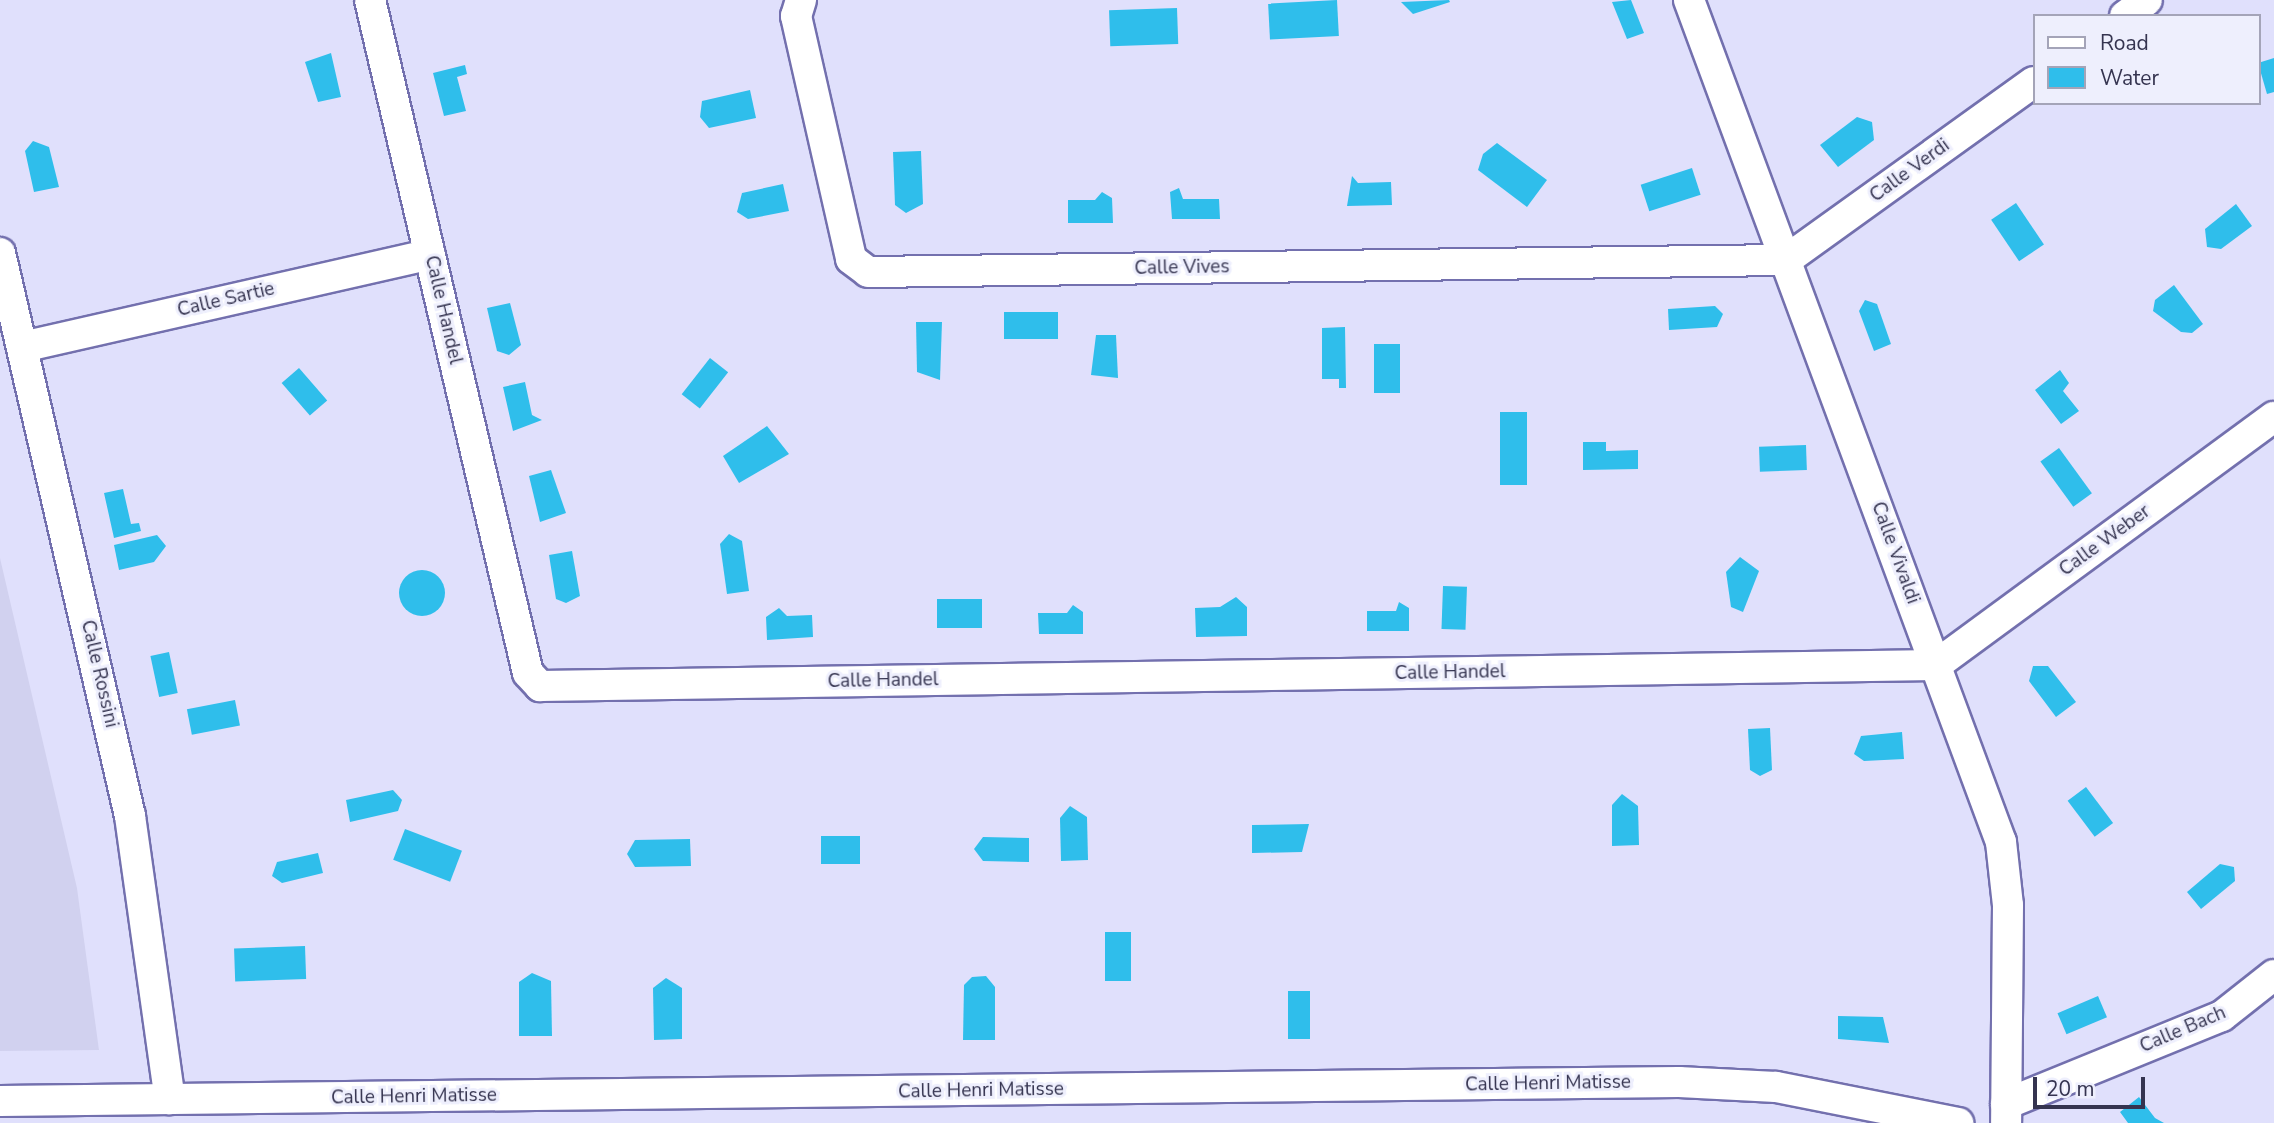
<!DOCTYPE html>
<style>
body{margin:0}
#map{position:relative;width:2274px;height:1123px;overflow:hidden;background:#e0e0fc;font-family:"Nunito Sans",sans-serif}
div>[style]{position:absolute}
.built>*{inset:0;background:#d1d1ef}
.water>*{inset:0;background:#2fbeeb;transform-origin:0 0}
.round{border-radius:50%}
.roads{filter:drop-shadow(2px 0 #7370ae) drop-shadow(-2px 0 #7370ae) drop-shadow(0 2px #7370ae) drop-shadow(0 -2px #7370ae)}
.street>*{height:30px;margin:-15px;padding:0 15px;transform-origin:15px;border-radius:15px;background:#fff}
span{translate:-50% -50%;white-space:nowrap;text-align:center;line-height:1.15;-webkit-text-stroke:6px #eeeffd;paint-order:stroke}
.street-label{font-size:19px;color:#353450}
.legend{position:absolute;left:2033px;top:14px;width:228px;height:91px;box-sizing:border-box;background:#eeeffd;border:2px solid #a4a4b8;margin:0;padding:9px 12px;list-style:none;font-size:21px;color:#353450}
.legend li{display:flex;align-items:center;gap:14px;height:35px}
.legend b{width:35px;border:2px solid #a4a4b8}
.scale{position:absolute;left:2033px;top:1077px;width:112px;height:32px;box-sizing:border-box;border:4px solid #353450;border-top:0;padding-left:9px;font-size:21px;line-height:24px;white-space:nowrap;color:#353450;-webkit-text-stroke:5px #eeeffd;paint-order:stroke}
</style>
<div id="map">
<div class="built">
<i style="clip-path:polygon(0 558px,77px 888px,99px 1050px,0 1051px)"></i>
</div>
<div class="water">
<i style="left:1337px;top:0;width:36px;height:69px;rotate:87deg"></i>
<i style="clip-path:polygon(1631px 0,1644px 33px,1627px 39px,1612px 2px)"></i>
<i style="clip-path:polygon(1401px 2px,1449px 0,1450px 2px,1413px 14px)"></i>
<i style="left:1177px;top:8px;width:36px;height:68px;rotate:88deg"></i>
<i style="clip-path:polygon(331px 53px,341px 97px,318px 102px,305px 62px)"></i>
<i style="clip-path:polygon(2274px 58px,2274px 92px,2267px 94px,2258px 63px)"></i>
<i style="clip-path:polygon(465px 65px,467px 74px,457px 77px,466px 111px,444px 116px,433px 73px)"></i>
<i style="clip-path:polygon(750px 90px,756px 118px,709px 128px,700px 117px,702px 101px)"></i>
<i style="clip-path:polygon(1857px 117px,1872px 122px,1874px 140px,1838px 167px,1820px 145px)"></i>
<i style="clip-path:polygon(33px 141px,49px 147px,59px 187px,34px 192px,25px 151px)"></i>
<i style="clip-path:polygon(1497px 143px,1547px 180px,1527px 207px,1478px 170px,1483px 154px)"></i>
<i style="clip-path:polygon(921px 151px,923px 204px,906px 213px,895px 205px,893px 152px)"></i>
<i style="left:1692px;top:168px;width:28px;height:54px;rotate:72deg"></i>
<i style="clip-path:polygon(1352px 176px,1358px 183px,1391px 182px,1392px 205px,1347px 206px)"></i>
<i style="clip-path:polygon(783px 184px,789px 211px,748px 219px,737px 212px,742px 193px)"></i>
<i style="clip-path:polygon(1179px 188px,1183px 199px,1219px 199px,1220px 219px,1172px 219px,1170px 192px)"></i>
<i style="clip-path:polygon(1102px 192px,1112px 198px,1113px 223px,1068px 223px,1068px 200px,1095px 200px)"></i>
<i style="left:2016px;top:203px;width:50px;height:30px;rotate:56deg"></i>
<i style="clip-path:polygon(2236px 204px,2252px 226px,2221px 249px,2207px 247px,2205px 229px)"></i>
<i style="clip-path:polygon(2174px 285px,2203px 324px,2192px 333px,2181px 332px,2153px 311px,2155px 300px)"></i>
<i style="clip-path:polygon(1865px 300px,1877px 304px,1891px 344px,1874px 351px,1859px 311px)"></i>
<i style="clip-path:polygon(510px 303px,521px 345px,509px 355px,497px 351px,487px 308px)"></i>
<i style="clip-path:polygon(1715px 306px,1723px 314px,1717px 327px,1669px 330px,1668px 309px)"></i>
<i style="left:1004px;top:312px;width:54px;height:27px"></i>
<i style="clip-path:polygon(916px 322px,942px 322px,940px 380px,917px 372px)"></i>
<i style="clip-path:polygon(1345px 327px,1346px 388px,1339px 388px,1339px 379px,1322px 379px,1322px 328px)"></i>
<i style="clip-path:polygon(1096px 335px,1116px 335px,1118px 378px,1091px 375px)"></i>
<i style="left:1374px;top:344px;width:26px;height:49px"></i>
<i style="left:710px;top:358px;width:23px;height:46px;rotate:38deg"></i>
<i style="left:299px;top:368px;width:43px;height:23px;rotate:49deg"></i>
<i style="clip-path:polygon(2060px 370px,2069px 383px,2063px 391px,2079px 411px,2061px 424px,2035px 390px)"></i>
<i style="clip-path:polygon(525px 382px,532px 415px,542px 420px,513px 431px,503px 387px)"></i>
<i style="left:1500px;top:412px;width:27px;height:73px"></i>
<i style="clip-path:polygon(767px 426px,789px 454px,739px 483px,723px 456px)"></i>
<i style="clip-path:polygon(1583px 442px,1606px 442px,1606px 451px,1638px 450px,1638px 469px,1583px 470px)"></i>
<i style="left:1806px;top:445px;width:25px;height:47px;rotate:88deg"></i>
<i style="left:2059px;top:448px;width:56px;height:23px;rotate:54deg"></i>
<i style="clip-path:polygon(551px 470px,566px 513px,540px 522px,529px 476px)"></i>
<i style="clip-path:polygon(123px 489px,131px 524px,139px 523px,141px 531px,114px 538px,104px 493px)"></i>
<i style="clip-path:polygon(729px 534px,742px 541px,749px 591px,727px 594px,720px 544px)"></i>
<i style="clip-path:polygon(157px 535px,166px 546px,154px 562px,119px 570px,114px 545px)"></i>
<i style="clip-path:polygon(572px 551px,580px 596px,566px 603px,556px 599px,549px 555px)"></i>
<i style="clip-path:polygon(1740px 557px,1759px 571px,1743px 612px,1731px 607px,1726px 572px)"></i>
<i class="round" style="left:399px;top:570px;width:46px;height:46px"></i>
<i style="left:1443px;top:586px;width:24px;height:43px;rotate:2deg"></i>
<i style="clip-path:polygon(1236px 597px,1247px 607px,1247px 636px,1196px 637px,1195px 608px,1220px 607px)"></i>
<i style="left:982px;top:599px;width:29px;height:45px;rotate:90deg"></i>
<i style="clip-path:polygon(1399px 602px,1409px 608px,1409px 631px,1367px 631px,1367px 611px,1396px 611px)"></i>
<i style="clip-path:polygon(1073px 605px,1083px 612px,1083px 634px,1039px 634px,1038px 613px,1067px 613px)"></i>
<i style="clip-path:polygon(779px 608px,787px 616px,812px 615px,813px 637px,767px 640px,766px 617px)"></i>
<i style="left:169px;top:652px;width:42px;height:19px;rotate:78deg"></i>
<i style="clip-path:polygon(2033px 666px,2048px 666px,2076px 702px,2056px 717px,2029px 681px)"></i>
<i style="left:235px;top:700px;width:26px;height:49px;rotate:79deg"></i>
<i style="clip-path:polygon(1770px 728px,1772px 770px,1760px 776px,1750px 770px,1748px 729px)"></i>
<i style="clip-path:polygon(1902px 732px,1904px 759px,1864px 761px,1854px 754px,1861px 736px)"></i>
<i style="left:2086px;top:787px;width:45px;height:23px;rotate:53deg"></i>
<i style="clip-path:polygon(393px 790px,402px 800px,398px 811px,350px 822px,346px 800px)"></i>
<i style="clip-path:polygon(1622px 794px,1638px 806px,1639px 845px,1612px 846px,1612px 805px)"></i>
<i style="clip-path:polygon(1070px 806px,1087px 817px,1088px 860px,1061px 861px,1060px 818px)"></i>
<i style="clip-path:polygon(1309px 824px,1302px 852px,1252px 853px,1252px 825px)"></i>
<i style="left:405px;top:829px;width:61px;height:33px;rotate:21deg"></i>
<i style="left:821px;top:836px;width:39px;height:28px"></i>
<i style="clip-path:polygon(983px 837px,1029px 838px,1029px 862px,983px 861px,974px 849px)"></i>
<i style="clip-path:polygon(635px 840px,690px 839px,691px 866px,635px 867px,627px 854px)"></i>
<i style="clip-path:polygon(318px 853px,323px 873px,282px 883px,272px 876px,277px 862px)"></i>
<i style="clip-path:polygon(2220px 864px,2234px 867px,2235px 881px,2201px 909px,2187px 892px)"></i>
<i style="left:1105px;top:932px;width:26px;height:49px"></i>
<i style="left:305px;top:946px;width:33px;height:71px;rotate:88deg"></i>
<i style="clip-path:polygon(532px 973px,551px 981px,552px 1036px,519px 1036px,519px 982px)"></i>
<i style="clip-path:polygon(986px 976px,995px 987px,995px 1040px,963px 1040px,964px 985px,972px 977px)"></i>
<i style="clip-path:polygon(666px 978px,682px 988px,682px 1039px,654px 1040px,653px 988px)"></i>
<i style="left:1288px;top:991px;width:22px;height:48px"></i>
<i style="left:2098px;top:996px;width:23px;height:44px;rotate:67deg"></i>
<i style="clip-path:polygon(1838px 1016px,1883px 1017px,1889px 1043px,1838px 1039px)"></i>
<i style="clip-path:polygon(2139px 1097px,2155px 1118px,2164px 1123px,2128px 1123px,2120px 1112px)"></i>
</div>
<div class="roads">
<div class="street">
<i style="left:370px;top:0;width:691px;rotate:76.79deg"></i>
<i style="left:528px;top:673px;width:18px;rotate:47deg"></i>
<i style="left:540px;top:686px;width:1396px;rotate:-0.86deg"></i>
<i style="left:1936px;top:665px;width:419px;rotate:-36.3deg"></i>
<i style="left:801px;top:0;width:17px;rotate:107deg"></i>
<i style="left:796px;top:16px;width:249px;rotate:77.2deg"></i>
<i style="left:851px;top:259px;width:21px;rotate:37deg"></i>
<i style="left:868px;top:272px;width:918px;rotate:-0.75deg"></i>
<i style="left:1786px;top:260px;width:305px;rotate:-35.7deg"></i>
<i style="left:1689px;top:0;width:898px;rotate:69.67deg"></i>
<i style="left:2001px;top:842px;width:63px;rotate:83.7deg"></i>
<i style="left:2008px;top:905px;width:218px;rotate:90.5deg"></i>
<i style="left:2125px;top:16px;width:27px;rotate:-36deg"></i>
<i style="left:0;top:253px;width:578px;rotate:77deg"></i>
<i style="left:130px;top:816px;width:286px;rotate:82deg"></i>
<i style="left:22px;top:347px;width:418px;rotate:-12.8deg"></i>
<i style="left:0;top:1101px;width:1679px;rotate:-0.65deg"></i>
<i style="left:1679px;top:1082px;width:97px;rotate:3deg"></i>
<i style="left:1776px;top:1087px;width:186px;rotate:11.2deg"></i>
<i style="left:2006px;top:1104px;width:233px;rotate:-22.2deg"></i>
<i style="left:2222px;top:1016px;width:66px;rotate:-38.3deg"></i>
</div>
</div>
<div class="street-label">
<span style="left:1910px;top:171px;rotate:-36deg">Calle Verdi</span>
<span style="left:1182px;top:268px;rotate:-1deg">Calle Vives</span>
<span style="left:226px;top:300px;rotate:-13deg">Calle Sartie</span>
<span style="left:443px;top:310px;rotate:77deg">Calle Handel</span>
<span style="left:2105px;top:541px;rotate:-36deg">Calle Weber</span>
<span style="left:1895px;top:553px;rotate:70deg">Calle Vivaldi</span>
<span style="left:1450px;top:673px;rotate:-1deg">Calle Handel</span>
<span style="left:99px;top:674px;rotate:77deg">Calle Rossini</span>
<span style="left:883px;top:681px;rotate:-1deg">Calle Handel</span>
<span style="left:2183px;top:1030px;rotate:-23deg">Calle Bach</span>
<span style="left:1548px;top:1084px;rotate:-1deg">Calle Henri Matisse</span>
<span style="left:981px;top:1091px;rotate:-1deg">Calle Henri Matisse</span>
<span style="left:414px;top:1097px;rotate:-1deg">Calle Henri Matisse</span>
</div>
<ul class="legend">
<li><b style="height:9px;background:#fff"></b>Road</li>
<li><b style="height:19px;background:#2fbeeb"></b>Water</li>
</ul>
<div class="scale">20 m</div>
</div>
